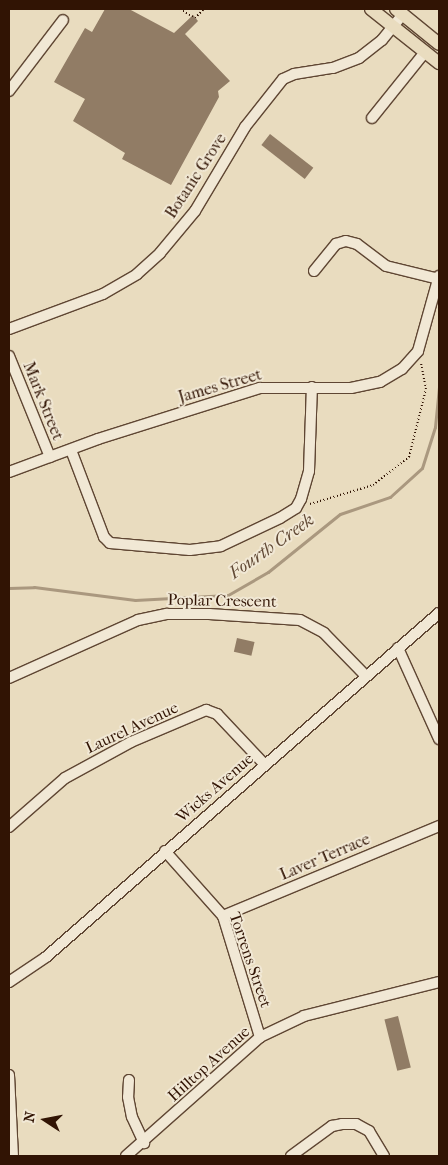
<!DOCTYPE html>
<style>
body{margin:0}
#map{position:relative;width:448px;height:1165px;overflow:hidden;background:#e9dcbf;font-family:"IM FELL French Canon",serif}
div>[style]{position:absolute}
.stream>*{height:3px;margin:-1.5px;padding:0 1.5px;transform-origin:1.5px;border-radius:1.5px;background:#aa987f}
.building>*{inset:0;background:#917c65;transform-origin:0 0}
.path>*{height:2px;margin-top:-1px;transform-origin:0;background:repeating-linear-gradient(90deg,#311404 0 1px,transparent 0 3.5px)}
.roads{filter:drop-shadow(1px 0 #5f4633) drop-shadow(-1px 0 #5f4633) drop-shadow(0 1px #5f4633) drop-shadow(0 -1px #5f4633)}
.minor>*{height:10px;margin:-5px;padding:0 5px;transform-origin:5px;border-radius:5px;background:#f1e8d5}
.major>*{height:12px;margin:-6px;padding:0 6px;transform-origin:6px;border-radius:6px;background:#e9dcbf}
span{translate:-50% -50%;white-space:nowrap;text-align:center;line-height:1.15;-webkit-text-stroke:4px #f1e8d5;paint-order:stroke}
.street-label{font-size:16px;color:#311404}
.water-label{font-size:18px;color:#614935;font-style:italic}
.frame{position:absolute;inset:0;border:10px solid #311404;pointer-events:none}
.north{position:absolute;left:20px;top:1095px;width:50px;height:50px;-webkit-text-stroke:4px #f1e8d5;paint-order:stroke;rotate:281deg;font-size:14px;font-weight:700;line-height:20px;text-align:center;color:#311404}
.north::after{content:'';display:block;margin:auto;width:18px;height:22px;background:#311404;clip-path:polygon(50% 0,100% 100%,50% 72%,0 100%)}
</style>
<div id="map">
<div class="stream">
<i style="left:9px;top:588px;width:25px;rotate:-2deg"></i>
<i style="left:34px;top:587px;width:102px;rotate:7.3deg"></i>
<i style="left:135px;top:600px;width:93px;rotate:-3.1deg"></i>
<i style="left:228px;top:595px;width:46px;rotate:-29.9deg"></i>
<i style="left:268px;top:572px;width:92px;rotate:-38.9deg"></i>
<i style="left:340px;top:514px;width:53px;rotate:-18.8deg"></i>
<i style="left:390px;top:497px;width:43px;rotate:-42.2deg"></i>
<i style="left:422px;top:468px;width:43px;rotate:-72.4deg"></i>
<i style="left:435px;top:427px;width:40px;rotate:-84.3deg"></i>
</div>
<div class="building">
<i style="clip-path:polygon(105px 9px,129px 9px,174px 33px,193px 15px,198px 21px,185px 34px,230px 81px,218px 91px,219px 97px,171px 185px,122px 159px,125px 153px,73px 121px,85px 99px,54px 82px,85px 28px,92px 32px)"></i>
<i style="left:270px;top:134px;width:55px;height:14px;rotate:38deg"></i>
<i style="left:237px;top:638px;width:18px;height:14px;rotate:13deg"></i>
<i style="left:398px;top:1016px;width:53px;height:14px;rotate:76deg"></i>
</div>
<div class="path">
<i style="left:180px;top:9px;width:17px;rotate:31deg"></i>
<i style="left:195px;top:18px;width:13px;rotate:-45deg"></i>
<i style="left:310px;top:504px;width:66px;rotate:-16.8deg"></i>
<i style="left:373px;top:485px;width:46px;rotate:-37.9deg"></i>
<i style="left:409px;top:457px;width:70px;rotate:-76deg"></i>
<i style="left:426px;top:389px;width:26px;rotate:-101deg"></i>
</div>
<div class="roads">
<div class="minor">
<i style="left:9px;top:91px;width:89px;rotate:-52.7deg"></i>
<i style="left:372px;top:118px;width:85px;rotate:-51.2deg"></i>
<i style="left:314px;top:271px;width:35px;rotate:-51deg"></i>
<i style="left:336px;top:244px;width:10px;rotate:-17deg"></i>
<i style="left:346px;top:241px;width:11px;rotate:15deg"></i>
<i style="left:357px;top:244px;width:36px;rotate:37deg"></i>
<i style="left:386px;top:266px;width:55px;rotate:13.8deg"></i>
<i style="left:9px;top:329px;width:100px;rotate:-20.4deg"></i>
<i style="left:103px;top:294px;width:39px;rotate:-30deg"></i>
<i style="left:137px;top:274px;width:31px;rotate:-42deg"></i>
<i style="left:160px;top:253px;width:55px;rotate:-50.2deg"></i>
<i style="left:195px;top:211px;width:98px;rotate:-59.2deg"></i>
<i style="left:245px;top:127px;width:61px;rotate:-51.6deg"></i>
<i style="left:283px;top:79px;width:12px;rotate:-24deg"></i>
<i style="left:294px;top:74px;width:39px;rotate:-9deg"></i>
<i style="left:333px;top:68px;width:28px;rotate:-21deg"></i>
<i style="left:359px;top:58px;width:29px;rotate:-38deg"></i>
<i style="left:382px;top:40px;width:33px;rotate:-51deg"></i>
<i style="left:9px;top:356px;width:109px;rotate:67.9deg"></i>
<i style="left:71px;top:450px;width:93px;rotate:69.2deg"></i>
<i style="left:104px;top:537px;width:8px;rotate:45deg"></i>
<i style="left:110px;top:543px;width:80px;rotate:5deg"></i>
<i style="left:190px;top:550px;width:31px;rotate:-7deg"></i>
<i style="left:221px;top:546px;width:65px;rotate:-25.4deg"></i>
<i style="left:280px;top:518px;width:19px;rotate:-32deg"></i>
<i style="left:296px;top:508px;width:10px;rotate:-61deg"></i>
<i style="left:301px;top:499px;width:29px;rotate:-74deg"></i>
<i style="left:309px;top:471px;width:84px;rotate:-88deg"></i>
<i style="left:9px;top:472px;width:95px;rotate:-20.3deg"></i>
<i style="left:98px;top:439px;width:170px;rotate:-17.5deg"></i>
<i style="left:260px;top:388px;width:91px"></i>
<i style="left:351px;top:388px;width:30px;rotate:-12deg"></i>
<i style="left:380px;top:382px;width:26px;rotate:-31deg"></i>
<i style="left:402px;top:369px;width:24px;rotate:-48deg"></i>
<i style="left:418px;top:351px;width:78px;rotate:-74.4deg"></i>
<i style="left:398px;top:648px;width:100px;rotate:65.7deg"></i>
<i style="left:9px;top:678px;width:141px;rotate:-24.2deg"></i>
<i style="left:138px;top:620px;width:30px;rotate:-12deg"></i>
<i style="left:167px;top:614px;width:42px"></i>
<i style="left:209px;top:614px;width:91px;rotate:3.8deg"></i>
<i style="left:300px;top:620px;width:27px;rotate:28deg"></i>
<i style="left:324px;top:633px;width:60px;rotate:45.7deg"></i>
<i style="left:9px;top:827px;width:74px;rotate:-41.2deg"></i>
<i style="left:65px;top:778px;width:75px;rotate:-28.6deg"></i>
<i style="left:131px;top:742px;width:82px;rotate:-23.1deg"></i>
<i style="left:206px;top:710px;width:12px;rotate:20deg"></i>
<i style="left:217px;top:714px;width:70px;rotate:46.7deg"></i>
<i style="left:165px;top:851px;width:87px;rotate:48.3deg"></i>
<i style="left:223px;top:916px;width:127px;rotate:73deg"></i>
<i style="left:223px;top:916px;width:234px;rotate:-22.6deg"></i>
<i style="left:9px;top:982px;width:45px;rotate:-34deg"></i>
<i style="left:46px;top:957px;width:522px;rotate:-41.2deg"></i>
<i style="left:9px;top:1075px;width:81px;rotate:87.2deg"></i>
<i style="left:129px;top:1080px;width:17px;rotate:93deg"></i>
<i style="left:128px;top:1097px;width:20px;rotate:79deg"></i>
<i style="left:132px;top:1117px;width:29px;rotate:65deg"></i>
<i style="left:126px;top:1156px;width:179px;rotate:-41.6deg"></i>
<i style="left:260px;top:1037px;width:49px;rotate:-25.5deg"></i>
<i style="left:304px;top:1016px;width:139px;rotate:-14.1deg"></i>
<i style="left:291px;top:1156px;width:51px;rotate:-36.2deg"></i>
<i style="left:332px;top:1126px;width:10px;rotate:-11deg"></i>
<i style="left:342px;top:1124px;width:14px"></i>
<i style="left:356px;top:1124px;width:15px;rotate:28deg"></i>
<i style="left:369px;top:1131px;width:29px;rotate:59deg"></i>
</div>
<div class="major">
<i style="left:371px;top:9px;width:87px;rotate:38.5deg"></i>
<i style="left:396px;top:9px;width:55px;rotate:39.1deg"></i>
</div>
</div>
<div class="street-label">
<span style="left:196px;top:176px;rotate:-57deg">Botanic Grove</span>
<span style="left:220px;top:386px;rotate:-16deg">James Street</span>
<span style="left:43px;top:401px;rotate:68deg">Mark Street</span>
<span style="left:222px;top:601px;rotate:1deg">Poplar Crescent</span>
<span style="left:132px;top:728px;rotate:-25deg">Laurel Avenue</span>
<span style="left:215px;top:788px;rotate:-41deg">Wicks Avenue</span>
<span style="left:325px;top:857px;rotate:-23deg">Laver Terrace</span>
<span style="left:250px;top:960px;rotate:71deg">Torrens Street</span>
<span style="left:209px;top:1064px;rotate:-42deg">Hilltop Avenue</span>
</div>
<div class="water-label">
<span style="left:272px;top:547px;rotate:-35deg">Fourth Creek</span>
</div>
<div class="frame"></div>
<div class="north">N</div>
</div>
